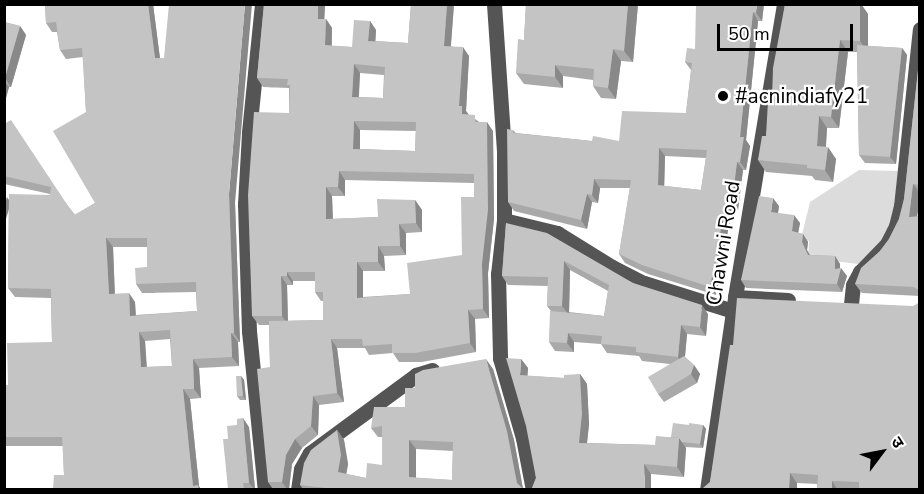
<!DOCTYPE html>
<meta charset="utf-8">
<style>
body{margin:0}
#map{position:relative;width:924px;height:494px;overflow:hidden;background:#fff;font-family:"Nunito Sans","Noto Sans Devanagari",sans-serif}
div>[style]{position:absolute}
.green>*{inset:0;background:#dcdcdc}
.minor>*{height:15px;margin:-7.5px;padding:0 7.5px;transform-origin:7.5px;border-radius:7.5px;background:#555}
.wall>*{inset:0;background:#a9a9a9}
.shaded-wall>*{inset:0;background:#898989}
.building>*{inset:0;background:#c4c4c4}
.dots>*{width:16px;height:16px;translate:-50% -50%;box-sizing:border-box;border:3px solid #fff;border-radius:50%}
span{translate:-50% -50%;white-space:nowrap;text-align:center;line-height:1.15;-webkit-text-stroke:4.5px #fff;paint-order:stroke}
.poi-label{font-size:21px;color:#000}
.left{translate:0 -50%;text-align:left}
.street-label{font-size:21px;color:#000}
.frame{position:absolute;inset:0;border:6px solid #000;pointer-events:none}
.north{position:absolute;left:852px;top:422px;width:60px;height:60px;-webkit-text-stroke:4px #fff;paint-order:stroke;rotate:58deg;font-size:16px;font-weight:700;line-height:24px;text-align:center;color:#000}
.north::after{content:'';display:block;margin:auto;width:21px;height:27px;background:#000;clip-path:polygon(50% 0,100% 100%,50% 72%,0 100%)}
.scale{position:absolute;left:717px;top:24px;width:136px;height:27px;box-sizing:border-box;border:3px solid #000;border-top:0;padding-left:8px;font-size:18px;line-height:21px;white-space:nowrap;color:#000;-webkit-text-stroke:4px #fff;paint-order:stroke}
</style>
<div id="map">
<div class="green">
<i style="clip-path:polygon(859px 170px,898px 171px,893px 218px,884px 248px,858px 264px,808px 258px,809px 241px,801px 239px,810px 202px)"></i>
</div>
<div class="minor">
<i style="left:262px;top:4px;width:130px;rotate:95.8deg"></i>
<i style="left:249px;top:133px;width:71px;rotate:93.2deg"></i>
<i style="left:245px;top:204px;width:127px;rotate:88.2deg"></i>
<i style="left:249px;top:331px;width:160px;rotate:84.3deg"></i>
<i style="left:494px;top:4px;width:147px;rotate:86.1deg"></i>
<i style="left:504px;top:151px;width:69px;rotate:90deg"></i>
<i style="left:504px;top:220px;width:54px;rotate:96.3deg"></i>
<i style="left:498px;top:274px;width:84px;rotate:88.6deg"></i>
<i style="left:500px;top:358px;width:83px;rotate:74deg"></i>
<i style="left:523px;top:438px;width:53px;rotate:79.1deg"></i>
<i style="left:504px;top:220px;width:55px;rotate:13.8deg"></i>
<i style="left:557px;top:233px;width:65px;rotate:31.7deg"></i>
<i style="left:612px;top:267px;width:36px;rotate:27deg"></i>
<i style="left:644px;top:283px;width:93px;rotate:17.5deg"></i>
<i style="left:735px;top:297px;width:53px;rotate:3.2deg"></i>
<i style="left:851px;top:304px;width:19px;rotate:-84deg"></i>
<i style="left:853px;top:285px;width:15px;rotate:-62deg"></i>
<i style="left:860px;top:272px;width:39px;rotate:-46deg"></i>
<i style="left:887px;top:244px;width:20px;rotate:-63deg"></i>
<i style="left:896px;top:226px;width:21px;rotate:-76deg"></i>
<i style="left:901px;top:206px;width:178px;rotate:-83.9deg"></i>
<i style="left:298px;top:490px;width:21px;rotate:-82deg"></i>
<i style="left:301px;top:469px;width:18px;rotate:-61deg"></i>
<i style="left:310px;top:453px;width:132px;rotate:-36.3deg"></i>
<i style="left:416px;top:375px;width:17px;rotate:-17deg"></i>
<i style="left:707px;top:490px;width:195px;rotate:-81.7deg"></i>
<i style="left:735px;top:297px;width:297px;rotate:-80.5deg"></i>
</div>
<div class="wall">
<i style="clip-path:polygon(evenodd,45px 4px,153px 4px,160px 58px,235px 203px,240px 342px,238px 342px,239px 366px,199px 368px,201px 398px,190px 399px,199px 486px,64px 475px,63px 446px,4px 446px,4px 385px,8px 385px,52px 342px,51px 298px,15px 297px,8px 288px,9px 200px,50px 195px,50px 194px,4px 184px,4px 124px,75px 215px,95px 203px,86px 112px,83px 57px,66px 59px,60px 50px,57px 32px,52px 32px,46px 23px,45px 4px,113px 247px,147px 247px,147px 267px,136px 284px,142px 293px,196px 292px,197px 311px,136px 315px,135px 302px,115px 294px,113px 247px,45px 4px,170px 339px,172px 366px,147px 367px,145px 341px,170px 339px)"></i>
<i style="clip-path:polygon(evenodd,264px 4px,325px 4px,324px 19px,326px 19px,332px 28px,332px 46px,352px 47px,370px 21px,376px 30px,375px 41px,408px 43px,411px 4px,454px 4px,451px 46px,469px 56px,466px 111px,469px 115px,493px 131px,494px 219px,488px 273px,489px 318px,475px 319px,476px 352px,422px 362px,399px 362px,393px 353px,369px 355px,365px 348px,337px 348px,344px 402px,319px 405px,318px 435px,302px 448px,292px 464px,289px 489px,273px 489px,268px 482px,270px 367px,269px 325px,259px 325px,252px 316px,289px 113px,289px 88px,263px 87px,257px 78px,264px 4px,360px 73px,384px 75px,383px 98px,359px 97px,360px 73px,264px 4px,360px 130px,416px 131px,415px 151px,360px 149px,360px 130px,264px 4px,345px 180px,474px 183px,474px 197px,462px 255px,410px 294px,363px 297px,363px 271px,385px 271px,384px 256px,406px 255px,406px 233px,422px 232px,422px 210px,415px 200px,378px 217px,333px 219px,332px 196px,345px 196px,345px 180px,264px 4px,293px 281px,315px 281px,315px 292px,321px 301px,323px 301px,323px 320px,288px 321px,287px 285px,293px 285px,293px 281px)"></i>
<i style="clip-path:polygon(526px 4px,638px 4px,633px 62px,621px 61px,616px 99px,601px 98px,593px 86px,593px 80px,563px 76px,563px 88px,524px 84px,516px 73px,524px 40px)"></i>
<i style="clip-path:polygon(evenodd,764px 4px,762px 21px,758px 21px,746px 140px,750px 146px,746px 170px,743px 170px,738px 210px,732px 209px,716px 295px,648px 274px,625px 263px,619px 254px,630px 188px,600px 188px,598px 203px,592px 202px,587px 229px,514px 211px,508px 202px,513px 130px,516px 133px,592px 141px,619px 141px,686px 113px,691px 70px,685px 62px,695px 49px,764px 4px,665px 156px,706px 158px,701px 190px,664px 186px,665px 156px)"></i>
<i style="clip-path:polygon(785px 4px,861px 4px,868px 14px,868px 46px,902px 48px,907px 55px,896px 164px,865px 163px,859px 155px,857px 52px,848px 52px,839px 128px,827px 128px,826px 147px,836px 159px,833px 182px,815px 180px,812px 176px,766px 172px,758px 160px,766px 136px)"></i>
<i style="clip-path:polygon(4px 22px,20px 26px,26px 35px,11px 87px,9px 87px,4px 105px)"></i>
<i style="clip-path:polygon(920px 52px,920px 198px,917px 216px,920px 216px,920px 296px,862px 293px,855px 284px,889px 239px,899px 219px,904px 199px)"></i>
<i style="clip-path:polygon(779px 206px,778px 213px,800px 223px,798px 233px,803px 234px,808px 242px,807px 250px,810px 255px,835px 256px,840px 264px,840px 268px,847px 276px,842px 292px,746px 288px,741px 280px)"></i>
<i style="clip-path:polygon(evenodd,506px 223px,633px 283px,708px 314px,706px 336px,687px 334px,685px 357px,694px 365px,700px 374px,697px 383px,664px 402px,658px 394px,670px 364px,642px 361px,639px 356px,607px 353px,601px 344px,574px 342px,574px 352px,555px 351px,549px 342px,551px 311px,547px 306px,548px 286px,508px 285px,502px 276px,506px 223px,570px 270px,608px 291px,604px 316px,569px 312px,570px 270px)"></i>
<i style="clip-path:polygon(913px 306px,920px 489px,817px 489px,817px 484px,797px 483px,797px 489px,702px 489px,710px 482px,733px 345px)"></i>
<i style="clip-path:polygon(521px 359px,528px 368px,527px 376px,564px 378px,580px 374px,587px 384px,589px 424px,587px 443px,655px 445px,671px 437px,689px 425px,703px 425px,706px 429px,703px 448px,685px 447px,686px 448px,684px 477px,651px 474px,532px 488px,536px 478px)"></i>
<i style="clip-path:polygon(evenodd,493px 369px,514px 440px,523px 489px,303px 489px,300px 485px,337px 430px,344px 440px,348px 464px,346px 474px,366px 478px,382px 465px,382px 437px,378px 437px,371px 428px,405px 407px,415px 388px,493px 369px,416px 449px,453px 451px,452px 480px,416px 478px,416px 449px)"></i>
<i style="clip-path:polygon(241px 376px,244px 380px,246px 400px,240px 400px,237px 396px)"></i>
<i style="clip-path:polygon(249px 427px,255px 489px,225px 489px,228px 489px,228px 439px)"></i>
</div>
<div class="shaded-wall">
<i style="clip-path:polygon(148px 4px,153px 4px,161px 67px,155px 58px)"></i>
<i style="clip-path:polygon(245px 4px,252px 4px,235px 203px,240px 342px,234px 333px,229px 194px)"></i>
<i style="clip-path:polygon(318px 4px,325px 4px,324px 28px,318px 19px)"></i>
<i style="clip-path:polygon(447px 4px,454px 4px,450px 55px,444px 46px)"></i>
<i style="clip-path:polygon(628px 4px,638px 4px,633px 62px,624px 51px)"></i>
<i style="clip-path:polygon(757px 4px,764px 4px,762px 21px,756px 13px)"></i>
<i style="clip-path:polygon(860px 4px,861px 4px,868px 14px,868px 53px,860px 41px)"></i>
<i style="clip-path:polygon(753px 12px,758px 21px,746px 140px,750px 146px,746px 170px,740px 162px,740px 137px)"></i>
<i style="clip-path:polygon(326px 19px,332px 28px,331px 55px,325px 45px)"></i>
<i style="clip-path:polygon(370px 21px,376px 30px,375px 50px,368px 41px)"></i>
<i style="clip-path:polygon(20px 26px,26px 35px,11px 87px,5px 78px)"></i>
<i style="clip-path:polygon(840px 40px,848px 52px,839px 128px,831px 117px)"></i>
<i style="clip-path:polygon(463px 47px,469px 56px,466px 111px,469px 115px,462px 114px,459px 106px)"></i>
<i style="clip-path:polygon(902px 48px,907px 55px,896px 164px,890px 157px)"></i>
<i style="clip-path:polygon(613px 49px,621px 61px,616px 99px,608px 88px)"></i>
<i style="clip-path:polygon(354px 64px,360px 73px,358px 106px,352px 97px)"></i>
<i style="clip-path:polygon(555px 65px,563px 76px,563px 88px,555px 77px)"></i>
<i style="clip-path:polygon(4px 81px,9px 87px,4px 105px)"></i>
<i style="clip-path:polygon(819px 116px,827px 128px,825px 157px,817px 146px)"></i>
<i style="clip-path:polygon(354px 121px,360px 130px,360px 158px,353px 149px)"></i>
<i style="clip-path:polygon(487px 122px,493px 131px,494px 219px,488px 273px,489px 318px,483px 309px,482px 264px)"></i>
<i style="clip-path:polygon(828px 147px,836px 159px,833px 182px,825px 170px)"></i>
<i style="clip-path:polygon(659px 148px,665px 156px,664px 194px,658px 185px)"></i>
<i style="clip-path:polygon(737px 162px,743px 170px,738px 210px,732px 202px)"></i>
<i style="clip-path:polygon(339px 171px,345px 180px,345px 196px,338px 187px)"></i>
<i style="clip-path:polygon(594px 179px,600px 188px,598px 203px,592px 195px)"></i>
<i style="clip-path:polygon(913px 184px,920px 193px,916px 226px,909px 217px)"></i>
<i style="clip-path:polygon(326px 187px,332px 196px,333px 228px,326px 219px)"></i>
<i style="clip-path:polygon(587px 194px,592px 202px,587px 229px,581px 220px)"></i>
<i style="clip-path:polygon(7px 197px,11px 203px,4px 225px,4px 206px)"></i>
<i style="clip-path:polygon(773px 198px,779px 206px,777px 220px,771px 212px)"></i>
<i style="clip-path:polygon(415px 200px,422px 210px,422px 232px,416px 223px)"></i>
<i style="clip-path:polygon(726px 201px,732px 209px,716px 295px,710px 287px)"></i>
<i style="clip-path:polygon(794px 215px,800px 223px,797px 239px,792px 231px)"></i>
<i style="clip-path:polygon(399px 224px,406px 233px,406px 255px,400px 246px)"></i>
<i style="clip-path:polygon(803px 234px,808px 242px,807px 250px,814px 263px,808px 255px,802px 242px)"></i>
<i style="clip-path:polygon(106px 238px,113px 247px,115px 303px,109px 294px)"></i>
<i style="clip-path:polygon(378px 246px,384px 256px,385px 271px,378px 262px)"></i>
<i style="clip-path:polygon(835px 256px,840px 264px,840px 271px,841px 268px,847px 276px,842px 292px,837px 284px,835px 269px)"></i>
<i style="clip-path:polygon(564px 261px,570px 270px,569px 315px,562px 306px)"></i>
<i style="clip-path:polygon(357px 262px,363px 271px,363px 307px,357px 298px)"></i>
<i style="clip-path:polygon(287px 272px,293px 281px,293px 285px,287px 276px)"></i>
<i style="clip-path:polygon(281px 276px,287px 285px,288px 325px,282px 316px)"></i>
<i style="clip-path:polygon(129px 293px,135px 302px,136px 325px,130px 316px)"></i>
<i style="clip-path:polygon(702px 305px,708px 314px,706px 336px,700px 327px)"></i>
<i style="clip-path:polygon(468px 310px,475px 319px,476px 352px,470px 343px)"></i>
<i style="clip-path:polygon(681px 325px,687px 334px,684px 366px,678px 357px)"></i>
<i style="clip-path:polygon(139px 332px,145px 341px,147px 376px,141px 367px)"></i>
<i style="clip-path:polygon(231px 333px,238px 342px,239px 366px,232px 357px)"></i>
<i style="clip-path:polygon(568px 333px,574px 342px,574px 352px,567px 343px)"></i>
<i style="clip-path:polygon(331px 339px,337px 348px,344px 402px,337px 393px)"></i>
<i style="clip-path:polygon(193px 359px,199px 368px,201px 398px,194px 389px)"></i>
<i style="clip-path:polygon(486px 359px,493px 369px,514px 440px,523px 489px,517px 483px)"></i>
<i style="clip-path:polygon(521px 359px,528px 368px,527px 385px,520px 375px)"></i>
<i style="clip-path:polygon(694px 365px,700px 374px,697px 383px,691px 374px)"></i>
<i style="clip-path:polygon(580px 374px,587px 384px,589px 424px,586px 453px,579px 443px)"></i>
<i style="clip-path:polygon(241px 376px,244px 380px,246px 400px,243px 396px)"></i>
<i style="clip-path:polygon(183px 389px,190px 399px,199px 486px,201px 489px,196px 489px,193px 486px)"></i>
<i style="clip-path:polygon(313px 396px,319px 405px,318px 435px,311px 426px)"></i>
<i style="clip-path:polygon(243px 418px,249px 427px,255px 489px,254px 489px,249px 483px)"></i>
<i style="clip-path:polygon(703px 425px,706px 429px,703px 448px,700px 444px)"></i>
<i style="clip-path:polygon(337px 430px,344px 440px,348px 464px,345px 482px,338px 472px)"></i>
<i style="clip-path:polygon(679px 438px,686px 448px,684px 477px,677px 467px)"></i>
<i style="clip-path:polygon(295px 439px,302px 448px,292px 464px,289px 489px,287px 489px,282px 482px,286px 455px)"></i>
<i style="clip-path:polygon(409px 440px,416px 449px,416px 487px,409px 477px)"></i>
<i style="clip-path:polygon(644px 464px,651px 474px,651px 489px,645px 489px)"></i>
<i style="clip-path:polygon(790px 473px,797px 483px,797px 489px,789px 489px)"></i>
<i style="clip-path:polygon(832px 481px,837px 489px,832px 489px)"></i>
</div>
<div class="building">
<i style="clip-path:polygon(evenodd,45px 4px,148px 4px,155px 58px,164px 58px,169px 4px,245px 4px,229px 194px,234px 333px,231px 333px,232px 357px,193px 359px,194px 389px,183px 389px,193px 486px,198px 485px,199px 489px,53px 489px,54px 475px,64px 475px,62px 437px,4px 437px,4px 385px,8px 385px,7px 343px,52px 342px,51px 289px,8px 288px,9px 194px,50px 195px,51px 187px,4px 176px,4px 124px,11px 120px,74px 215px,95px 203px,53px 131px,86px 112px,82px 48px,60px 50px,56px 22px,46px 23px,45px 4px,106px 238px,147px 238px,147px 267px,135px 268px,136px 284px,196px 282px,197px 311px,130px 316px,129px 293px,109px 294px,106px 238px,45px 4px,170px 330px,172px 366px,141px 367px,139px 332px,170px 330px)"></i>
<i style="clip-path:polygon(evenodd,264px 4px,318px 4px,318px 19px,326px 19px,325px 45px,352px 47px,354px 20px,370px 21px,368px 41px,408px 43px,411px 4px,447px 4px,444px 46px,463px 47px,459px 106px,462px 106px,462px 114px,475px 115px,475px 122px,487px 122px,488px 210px,482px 264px,483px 309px,468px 310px,470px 343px,415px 353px,392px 353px,392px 344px,363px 346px,362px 339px,331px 339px,337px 393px,313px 396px,311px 426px,295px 439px,286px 455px,282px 482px,268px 482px,257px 369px,270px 367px,269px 321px,323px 320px,323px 292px,315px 292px,315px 272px,287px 272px,287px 276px,281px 276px,282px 316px,252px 316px,248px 195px,254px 112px,289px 113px,290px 85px,287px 85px,288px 79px,257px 78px,264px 4px,354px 64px,385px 67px,383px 98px,352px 97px,354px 64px,264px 4px,354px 121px,416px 122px,415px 151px,353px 149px,354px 121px,264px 4px,339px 171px,474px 174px,474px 197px,461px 197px,462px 255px,407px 263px,410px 294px,357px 298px,357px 262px,378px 262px,378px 246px,400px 246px,399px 224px,416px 223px,415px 200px,377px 199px,378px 217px,326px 219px,326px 187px,338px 187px,339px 171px)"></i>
<i style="clip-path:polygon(526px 4px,628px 4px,624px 51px,613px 49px,608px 88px,593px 86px,594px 69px,555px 65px,555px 77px,516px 73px,518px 39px,524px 40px)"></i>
<i style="clip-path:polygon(evenodd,696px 4px,757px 4px,756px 13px,753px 12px,740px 137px,744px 137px,740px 162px,737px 162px,732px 202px,726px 201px,710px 287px,642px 265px,619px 254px,631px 180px,594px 179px,592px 195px,587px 194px,581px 220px,508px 202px,507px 129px,513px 130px,513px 133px,592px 141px,593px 136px,619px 141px,622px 111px,686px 113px,692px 63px,685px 62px,687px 48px,695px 49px,696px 4px,659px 148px,707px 150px,701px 190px,658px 185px,659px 148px)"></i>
<i style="clip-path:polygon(785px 4px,860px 4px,860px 41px,840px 40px,831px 117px,819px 116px,817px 146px,828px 147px,825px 170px,807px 168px,807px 165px,758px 160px,762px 136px,766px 136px,768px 101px,768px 98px,772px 98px,773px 68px)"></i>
<i style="clip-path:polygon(4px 22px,20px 26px,5px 78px,4px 78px)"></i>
<i style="clip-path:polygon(857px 45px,902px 48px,890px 157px,859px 155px)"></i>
<i style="clip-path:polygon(920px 52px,920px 185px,913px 184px,909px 217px,920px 216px,920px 291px,914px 287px,855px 284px,861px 268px,880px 251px,889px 239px,899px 219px,904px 199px)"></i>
<i style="clip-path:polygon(759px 196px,773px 198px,771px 212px,794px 215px,792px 231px,803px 234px,802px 242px,808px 255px,835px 256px,835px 269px,841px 268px,837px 284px,741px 280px)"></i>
<i style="clip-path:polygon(506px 223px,547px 233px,633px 283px,702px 305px,700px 327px,681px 325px,678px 357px,636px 352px,636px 347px,601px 344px,602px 336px,568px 333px,567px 343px,549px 342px,550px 311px,604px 316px,609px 285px,564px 261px,562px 306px,547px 306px,548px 277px,502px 276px)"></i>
<i style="clip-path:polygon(737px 298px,913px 306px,920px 302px,920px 489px,859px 489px,859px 482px,832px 481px,832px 489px,817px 489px,818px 475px,790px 473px,789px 489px,702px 489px,710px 482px,730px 345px,733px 345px)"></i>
<i style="clip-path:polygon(684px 356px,694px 365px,691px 374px,658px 394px,648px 377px)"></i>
<i style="clip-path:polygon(506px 358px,521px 359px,520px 375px,564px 378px,564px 375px,580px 374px,582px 414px,579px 443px,655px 445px,656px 436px,679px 438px,677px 467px,644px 464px,645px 489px,525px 489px,532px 488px,536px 478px,526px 426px)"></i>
<i style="clip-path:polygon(evenodd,486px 359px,507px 431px,517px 483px,523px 489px,334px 489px,300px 485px,304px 463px,311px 450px,337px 430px,341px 455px,338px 472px,366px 478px,367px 463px,382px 465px,382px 426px,371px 428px,374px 407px,405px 407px,405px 388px,415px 388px,415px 374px,423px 370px,486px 359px,409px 440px,453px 442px,452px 480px,409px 477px,409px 440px)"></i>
<i style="clip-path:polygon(236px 376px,241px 376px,243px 396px,237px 396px)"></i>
<i style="clip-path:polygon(243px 418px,249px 483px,243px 483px,244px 489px,225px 489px,228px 489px,223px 439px,228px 439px,227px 426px,237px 425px,237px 419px)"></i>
<i style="clip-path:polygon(673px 423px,689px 425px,689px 423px,703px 425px,700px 444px,682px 442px,679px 438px,671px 437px)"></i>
</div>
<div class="dots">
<i style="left:723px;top:96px;background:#000"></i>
</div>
<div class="poi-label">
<span class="left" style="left:735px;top:96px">#acnindiafy21</span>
</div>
<div class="street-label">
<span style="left:723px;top:243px;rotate:-81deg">Chawni Road</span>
</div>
<div class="frame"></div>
<div class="north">उ</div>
<div class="scale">50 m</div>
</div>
